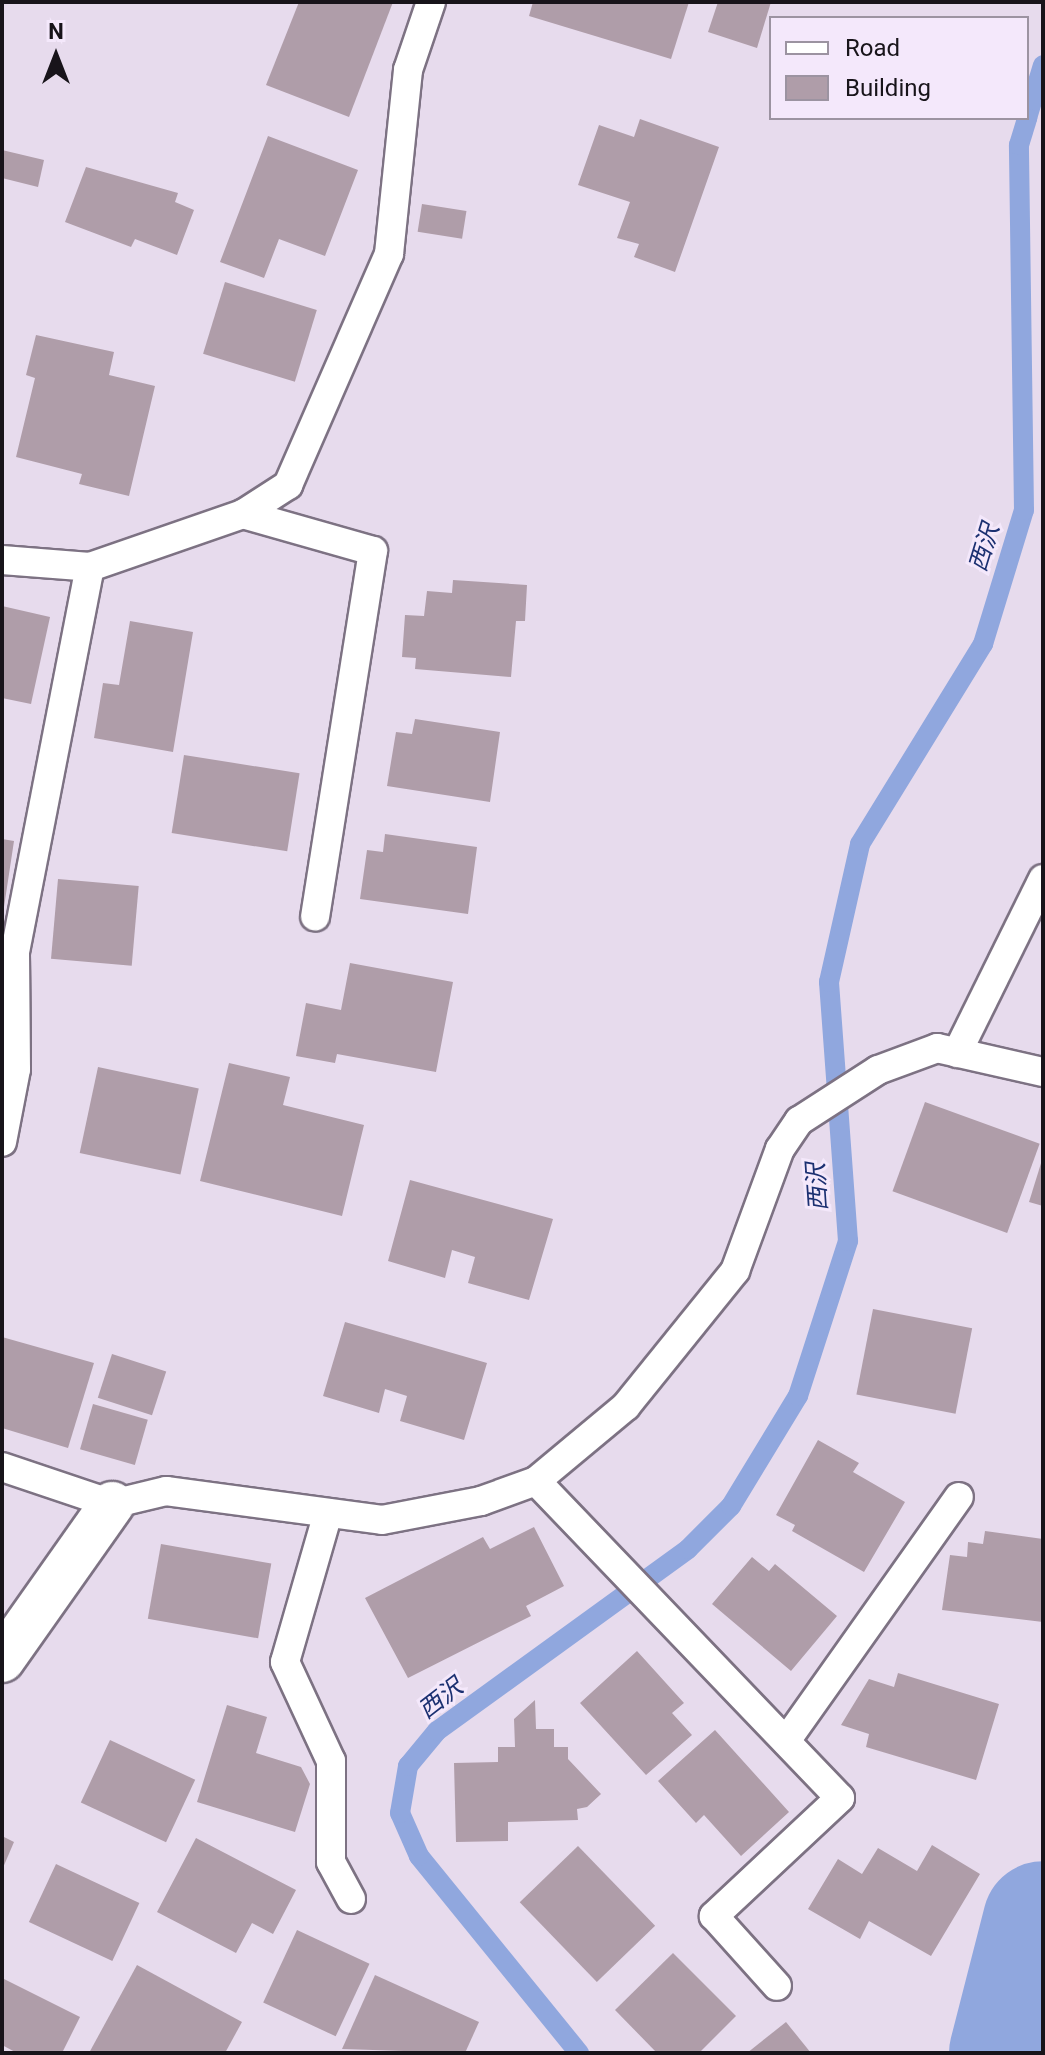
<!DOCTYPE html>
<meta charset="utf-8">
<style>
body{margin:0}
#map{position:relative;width:1045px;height:2055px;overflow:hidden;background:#e7dbed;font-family:Roboto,"Noto Sans JP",sans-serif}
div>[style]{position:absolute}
.stream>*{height:20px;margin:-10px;padding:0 10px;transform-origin:10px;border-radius:10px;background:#90a7de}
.river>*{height:120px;margin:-60px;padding:0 60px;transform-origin:60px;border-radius:60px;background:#90a7de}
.building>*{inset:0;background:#af9da9;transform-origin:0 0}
.roads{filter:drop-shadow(2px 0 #7d7283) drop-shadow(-2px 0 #7d7283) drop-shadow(0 2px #7d7283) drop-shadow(0 -2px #7d7283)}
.lane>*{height:28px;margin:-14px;padding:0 14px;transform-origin:14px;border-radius:14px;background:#fff}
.street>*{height:44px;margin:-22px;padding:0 22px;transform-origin:22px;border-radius:22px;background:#fff}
span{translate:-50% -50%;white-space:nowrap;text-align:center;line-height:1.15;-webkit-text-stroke:6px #f4e8fb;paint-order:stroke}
.water-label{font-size:24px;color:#1b3071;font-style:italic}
.frame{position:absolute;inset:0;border:4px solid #18141a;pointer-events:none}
.legend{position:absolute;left:769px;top:16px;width:260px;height:104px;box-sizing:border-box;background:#f4e8fb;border:2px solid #9c93a1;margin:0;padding:10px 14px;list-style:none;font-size:24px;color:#18141a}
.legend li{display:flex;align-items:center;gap:16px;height:40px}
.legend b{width:40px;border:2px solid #9c93a1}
.north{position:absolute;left:16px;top:16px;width:80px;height:80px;-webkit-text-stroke:6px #f4e8fb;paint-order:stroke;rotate:0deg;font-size:22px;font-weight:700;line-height:32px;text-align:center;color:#18141a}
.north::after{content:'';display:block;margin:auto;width:28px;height:36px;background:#18141a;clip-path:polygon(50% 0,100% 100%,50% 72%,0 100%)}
</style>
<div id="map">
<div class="stream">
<i style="left:1027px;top:118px;width:55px;rotate:-73.2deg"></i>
<i style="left:579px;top:2053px;width:254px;rotate:-129.1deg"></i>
<i style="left:419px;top:1856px;width:47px;rotate:-113.8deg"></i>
<i style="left:400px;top:1813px;width:48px;rotate:-80.3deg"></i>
<i style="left:408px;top:1766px;width:45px;rotate:-50.4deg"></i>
<i style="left:437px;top:1731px;width:310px;rotate:-35.9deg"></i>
<i style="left:688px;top:1549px;width:61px;rotate:-45deg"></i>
<i style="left:731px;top:1506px;width:129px;rotate:-58.7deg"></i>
<i style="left:798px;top:1396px;width:163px;rotate:-72.1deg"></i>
<i style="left:848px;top:1241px;width:260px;rotate:-94.2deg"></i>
<i style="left:829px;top:982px;width:141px;rotate:-77.3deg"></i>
<i style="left:860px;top:844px;width:235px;rotate:-58.4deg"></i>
<i style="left:983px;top:644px;width:140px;rotate:-73deg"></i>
<i style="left:1024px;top:510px;width:365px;rotate:-90.8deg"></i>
<i style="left:1019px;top:145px;width:28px;rotate:-73deg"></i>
</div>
<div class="river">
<i style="left:1009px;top:2053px;width:136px;rotate:-75.6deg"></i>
</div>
<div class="building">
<i style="clip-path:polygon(299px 2px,393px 2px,349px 117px,266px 85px)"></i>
<i style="clip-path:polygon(533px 2px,689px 2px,671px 59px,529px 16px)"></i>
<i style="clip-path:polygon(718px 2px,771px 2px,757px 48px,708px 32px)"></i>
<i style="clip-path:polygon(640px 119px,719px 147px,675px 272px,634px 257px,639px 244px,617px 238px,630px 202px,578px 185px,599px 125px,634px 137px)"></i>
<i style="clip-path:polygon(268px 136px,358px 170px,325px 256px,279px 239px,264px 278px,220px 262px)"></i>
<i style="clip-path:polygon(2px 150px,44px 160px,38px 187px,2px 178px)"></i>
<i style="clip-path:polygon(86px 167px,178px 193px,175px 202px,194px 210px,177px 255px,135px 239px,131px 247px,65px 222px)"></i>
<i style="left:422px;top:204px;width:45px;height:28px;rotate:9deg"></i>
<i style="left:225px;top:282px;width:96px;height:75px;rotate:17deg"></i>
<i style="clip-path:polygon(36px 335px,114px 352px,109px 375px,155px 386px,129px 496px,79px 484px,82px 474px,16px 457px,35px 378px,26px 375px)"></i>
<i style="clip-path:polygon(453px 580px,527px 585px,525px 621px,516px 621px,511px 677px,415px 669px,416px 658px,402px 657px,405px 615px,424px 616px,427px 591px,452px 593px)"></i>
<i style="clip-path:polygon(2px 606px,50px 617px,31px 704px,2px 698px)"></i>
<i style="clip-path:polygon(130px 621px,193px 632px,173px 752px,94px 738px,103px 683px,119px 685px)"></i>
<i style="clip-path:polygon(415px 719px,500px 732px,490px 802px,387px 786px,396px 732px,412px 734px)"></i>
<i style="left:184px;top:755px;width:117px;height:79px;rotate:9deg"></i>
<i style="clip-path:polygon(385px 834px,477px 847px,468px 914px,360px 899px,367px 850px,383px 852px)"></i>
<i style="clip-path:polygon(2px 839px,14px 841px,4px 907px,2px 907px)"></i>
<i style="left:58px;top:879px;width:81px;height:80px;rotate:5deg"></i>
<i style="clip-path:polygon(350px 963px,453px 982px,436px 1072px,337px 1054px,335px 1063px,296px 1056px,306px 1003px,341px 1010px)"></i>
<i style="clip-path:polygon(229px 1063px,290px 1077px,283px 1105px,364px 1125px,342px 1216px,200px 1181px)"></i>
<i style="left:98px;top:1067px;width:103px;height:88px;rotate:12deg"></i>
<i style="left:925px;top:1102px;width:122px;height:95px;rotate:20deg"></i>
<i style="clip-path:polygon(1042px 1160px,1043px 1160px,1043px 1206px,1029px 1202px)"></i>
<i style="clip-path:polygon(410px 1180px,553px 1219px,529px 1300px,468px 1283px,475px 1257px,452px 1250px,445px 1278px,388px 1261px)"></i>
<i style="left:873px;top:1309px;width:101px;height:87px;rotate:11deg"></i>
<i style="clip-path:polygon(345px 1322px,487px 1363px,464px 1440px,400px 1421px,407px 1396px,385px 1389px,379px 1413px,323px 1396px)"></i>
<i style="clip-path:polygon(2px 1337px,94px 1363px,68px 1448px,2px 1428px)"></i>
<i style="left:112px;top:1354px;width:57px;height:46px;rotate:18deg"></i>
<i style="left:93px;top:1404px;width:57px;height:47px;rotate:16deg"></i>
<i style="clip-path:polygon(818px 1440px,859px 1463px,853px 1472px,905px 1502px,864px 1572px,792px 1531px,795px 1525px,776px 1515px)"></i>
<i style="clip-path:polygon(534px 1527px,564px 1586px,526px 1606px,531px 1616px,408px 1678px,365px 1598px,483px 1537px,490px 1549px)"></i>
<i style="clip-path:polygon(985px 1531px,1043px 1539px,1043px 1622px,942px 1610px,950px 1555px,967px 1557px,968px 1542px,983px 1544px)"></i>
<i style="left:161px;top:1544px;width:112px;height:76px;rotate:10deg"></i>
<i style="clip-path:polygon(752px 1557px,769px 1571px,775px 1564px,837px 1616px,791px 1671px,712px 1604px)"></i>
<i style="clip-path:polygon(637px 1651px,684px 1703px,672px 1713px,692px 1735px,646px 1775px,580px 1703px)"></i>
<i style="clip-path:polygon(898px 1673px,999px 1704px,976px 1780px,866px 1747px,869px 1734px,841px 1725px,869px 1679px,894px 1687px)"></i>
<i style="clip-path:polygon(535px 1700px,536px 1729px,554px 1729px,554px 1747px,568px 1747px,568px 1759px,601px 1794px,587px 1807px,577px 1809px,578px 1820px,508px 1822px,508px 1841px,456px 1842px,454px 1763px,498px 1762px,498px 1747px,515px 1747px,514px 1719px)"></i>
<i style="clip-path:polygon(227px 1705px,267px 1717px,256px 1753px,301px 1767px,310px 1784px,295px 1832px,197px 1802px)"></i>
<i style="clip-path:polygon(715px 1730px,789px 1812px,741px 1856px,704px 1815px,696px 1823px,658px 1781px)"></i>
<i style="left:110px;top:1740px;width:94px;height:69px;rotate:25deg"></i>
<i style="clip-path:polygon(2px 1836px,14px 1842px,2px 1870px)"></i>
<i style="clip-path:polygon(196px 1838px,296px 1890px,273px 1934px,252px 1923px,236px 1953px,157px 1912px)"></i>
<i style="clip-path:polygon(932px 1845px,980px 1874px,931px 1956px,869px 1921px,860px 1939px,808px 1909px,838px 1859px,862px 1874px,878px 1848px,917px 1871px)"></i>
<i style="left:578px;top:1846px;width:111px;height:81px;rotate:46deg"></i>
<i style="left:56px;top:1864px;width:92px;height:64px;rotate:25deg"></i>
<i style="left:297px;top:1930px;width:80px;height:80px;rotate:25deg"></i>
<i style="clip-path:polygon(673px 1953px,736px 2016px,699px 2053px,657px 2053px,615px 2010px)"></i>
<i style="clip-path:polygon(137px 1965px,242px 2022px,225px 2053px,89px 2053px)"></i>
<i style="clip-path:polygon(375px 1975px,479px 2022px,465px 2053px,342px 2049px)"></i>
<i style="clip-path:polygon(2px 1978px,80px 2017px,62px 2053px,17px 2053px,2px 2045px)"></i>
<i style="clip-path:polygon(786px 2022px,811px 2053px,747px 2053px)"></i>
</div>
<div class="roads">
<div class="lane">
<i style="left:243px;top:514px;width:135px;rotate:15.9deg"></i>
<i style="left:373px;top:551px;width:370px;rotate:99deg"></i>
<i style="left:2px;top:560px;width:88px;rotate:4.5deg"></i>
<i style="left:90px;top:567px;width:162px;rotate:-19.1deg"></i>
<i style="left:243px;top:514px;width:54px;rotate:-32.8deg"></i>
<i style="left:288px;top:485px;width:252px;rotate:-66.4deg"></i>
<i style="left:389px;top:254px;width:185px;rotate:-84.1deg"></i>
<i style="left:408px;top:70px;width:72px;rotate:-71.3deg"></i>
<i style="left:957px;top:1053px;width:194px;rotate:-63.7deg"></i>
<i style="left:2px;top:1142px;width:74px;rotate:-79.1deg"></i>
<i style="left:16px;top:1069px;width:117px;rotate:-90.5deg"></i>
<i style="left:15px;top:952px;width:392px;rotate:-79deg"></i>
<i style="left:2px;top:1467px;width:116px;rotate:18.6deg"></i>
<i style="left:112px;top:1504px;width:56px;rotate:-13.5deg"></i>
<i style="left:166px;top:1491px;width:218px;rotate:7.6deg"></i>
<i style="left:382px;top:1520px;width:101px;rotate:-10.9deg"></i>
<i style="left:481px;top:1501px;width:59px;rotate:-20deg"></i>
<i style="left:536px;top:1481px;width:117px;rotate:-39.8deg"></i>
<i style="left:626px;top:1406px;width:174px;rotate:-51.1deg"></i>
<i style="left:735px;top:1271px;width:130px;rotate:-69.8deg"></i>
<i style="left:780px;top:1149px;width:34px;rotate:-56deg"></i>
<i style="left:799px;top:1121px;width:94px;rotate:-32.8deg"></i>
<i style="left:878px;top:1070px;width:63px;rotate:-20.4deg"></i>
<i style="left:937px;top:1048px;width:109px;rotate:12.8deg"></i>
<i style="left:536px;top:1481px;width:439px;rotate:46.2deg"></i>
<i style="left:840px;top:1798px;width:173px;rotate:136.9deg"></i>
<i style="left:714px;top:1916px;width:94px;rotate:48deg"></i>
<i style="left:328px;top:1513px;width:155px;rotate:106.1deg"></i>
<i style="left:285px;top:1662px;width:109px;rotate:65.1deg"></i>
<i style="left:331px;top:1761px;width:101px;rotate:90deg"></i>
<i style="left:331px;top:1862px;width:42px;rotate:61.6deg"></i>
<i style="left:786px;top:1741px;width:299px;rotate:-54.7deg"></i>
</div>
<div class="street">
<i style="left:2px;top:1660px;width:191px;rotate:-54.8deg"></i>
</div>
</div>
<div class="water-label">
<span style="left:985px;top:548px;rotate:-73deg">西沢</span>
<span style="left:818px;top:1187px;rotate:-94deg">西沢</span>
<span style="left:441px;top:1699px;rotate:-38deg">西沢</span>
</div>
<div class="frame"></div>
<ul class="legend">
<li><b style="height:10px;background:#fff"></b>Road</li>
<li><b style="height:22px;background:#af9da9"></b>Building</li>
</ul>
<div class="north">N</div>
</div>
